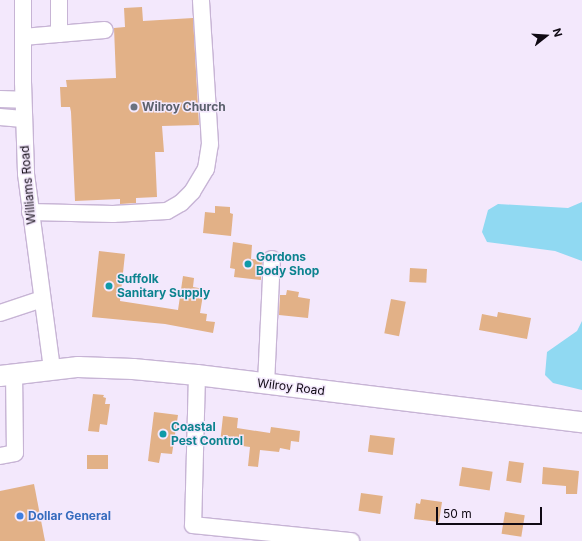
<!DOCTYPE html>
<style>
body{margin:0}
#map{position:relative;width:582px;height:541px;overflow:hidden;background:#f3e8fc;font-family:Inter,sans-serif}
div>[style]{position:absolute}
.water>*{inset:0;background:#90d9f2}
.building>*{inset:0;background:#e2b187;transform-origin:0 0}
.roads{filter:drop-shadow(1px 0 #c7b4d5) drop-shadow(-1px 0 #c7b4d5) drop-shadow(0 1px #c7b4d5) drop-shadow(0 -1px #c7b4d5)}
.minor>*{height:16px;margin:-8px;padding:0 8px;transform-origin:8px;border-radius:8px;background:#fff}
.major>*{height:20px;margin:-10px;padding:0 10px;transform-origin:10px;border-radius:10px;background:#fff}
.dots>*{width:11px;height:11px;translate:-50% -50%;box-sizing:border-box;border:2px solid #f3e8fc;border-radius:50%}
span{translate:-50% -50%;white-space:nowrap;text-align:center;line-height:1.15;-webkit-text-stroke:3px #f3e8fc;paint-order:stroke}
.worship-label{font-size:12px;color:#5b616d;font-weight:700}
.left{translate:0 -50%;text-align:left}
.street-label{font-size:12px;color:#0f0913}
.culture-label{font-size:12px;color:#0d838f;font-weight:700}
.shop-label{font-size:12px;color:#366cbe;font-weight:700}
.north{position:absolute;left:526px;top:16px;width:40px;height:40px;-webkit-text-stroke:3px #f3e8fc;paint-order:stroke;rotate:73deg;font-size:11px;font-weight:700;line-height:16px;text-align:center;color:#0f0913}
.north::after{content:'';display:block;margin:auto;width:14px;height:18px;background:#0f0913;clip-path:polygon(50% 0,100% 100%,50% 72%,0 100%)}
.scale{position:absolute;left:436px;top:507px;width:106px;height:18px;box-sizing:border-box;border:2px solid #0f0913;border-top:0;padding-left:5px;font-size:12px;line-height:14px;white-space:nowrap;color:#0f0913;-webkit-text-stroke:3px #f3e8fc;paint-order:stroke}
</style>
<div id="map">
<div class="water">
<i style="clip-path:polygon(582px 202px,582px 261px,555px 251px,487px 242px,482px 232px,488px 210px,498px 204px,568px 208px)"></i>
<i style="clip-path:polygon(582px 321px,582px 390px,553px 383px,545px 375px,547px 352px,577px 331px)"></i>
</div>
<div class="building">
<i style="clip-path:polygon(142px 7px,143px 21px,193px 18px,199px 125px,162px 126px,164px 152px,155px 152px,157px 197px,136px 198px,136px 203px,120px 204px,120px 199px,75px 201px,71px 112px,70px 107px,61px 107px,60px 87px,67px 87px,66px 80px,116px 78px,114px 28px,125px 27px,124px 8px)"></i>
<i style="clip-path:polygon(215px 206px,230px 207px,230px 213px,233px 214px,231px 236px,203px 233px,205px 212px,215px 213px)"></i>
<i style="clip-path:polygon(233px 242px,252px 245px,251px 259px,262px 260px,261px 280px,234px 277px,235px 269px,230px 268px)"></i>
<i style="clip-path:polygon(99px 251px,125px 254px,120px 301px,178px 310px,183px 276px,194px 278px,193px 287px,204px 289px,200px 313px,207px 314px,206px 321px,215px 322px,213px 333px,165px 324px,92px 317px)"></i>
<i style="left:410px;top:268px;width:17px;height:14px;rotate:3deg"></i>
<i style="clip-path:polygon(287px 290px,299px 292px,298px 297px,310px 299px,308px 318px,279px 315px,280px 295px,286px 295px)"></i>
<i style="left:391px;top:299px;width:15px;height:35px;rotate:11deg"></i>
<i style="clip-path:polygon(498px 312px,531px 318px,527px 339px,479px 330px,482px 314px,497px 317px)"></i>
<i style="clip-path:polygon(93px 394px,104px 395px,103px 397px,106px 398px,105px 404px,110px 404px,107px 425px,100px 424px,99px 432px,88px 431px)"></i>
<i style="clip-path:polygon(154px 412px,178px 415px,172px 454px,161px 453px,159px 463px,148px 461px)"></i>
<i style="clip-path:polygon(223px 416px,238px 418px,237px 428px,270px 433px,271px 427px,300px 431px,299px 442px,291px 441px,290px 450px,280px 448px,279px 452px,260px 450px,258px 467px,248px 466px,250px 447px,220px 443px)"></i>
<i style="left:370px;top:435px;width:25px;height:17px;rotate:7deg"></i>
<i style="left:87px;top:455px;width:21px;height:14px"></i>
<i style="left:509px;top:461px;width:15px;height:20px;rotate:8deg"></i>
<i style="left:462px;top:467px;width:31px;height:19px;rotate:9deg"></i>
<i style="clip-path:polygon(543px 467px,579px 471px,577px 494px,566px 494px,566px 486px,542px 484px)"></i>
<i style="clip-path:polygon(34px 484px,45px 541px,0 541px,0 491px)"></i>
<i style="left:361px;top:493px;width:22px;height:18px;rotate:8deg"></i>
<i style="clip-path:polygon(421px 499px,442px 502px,439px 522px,414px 519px,416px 503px,420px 504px)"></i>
<i style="left:505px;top:512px;width:20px;height:22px;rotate:9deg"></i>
</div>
<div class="roads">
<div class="minor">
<i style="left:23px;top:0;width:82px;rotate:90deg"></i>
<i style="left:23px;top:82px;width:92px;rotate:88.1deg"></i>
<i style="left:26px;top:174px;width:197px;rotate:82.4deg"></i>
<i style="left:59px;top:0;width:34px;rotate:90deg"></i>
<i style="left:23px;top:37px;width:82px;rotate:-4.9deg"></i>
<i style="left:0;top:99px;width:23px;rotate:2deg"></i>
<i style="left:0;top:117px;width:23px;rotate:5deg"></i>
<i style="left:30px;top:212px;width:83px;rotate:1.4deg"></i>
<i style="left:113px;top:214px;width:54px;rotate:-3.2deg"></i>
<i style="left:167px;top:211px;width:16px;rotate:-30deg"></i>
<i style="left:181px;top:203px;width:16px;rotate:-45deg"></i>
<i style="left:192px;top:192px;width:27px;rotate:-59deg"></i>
<i style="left:206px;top:169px;width:25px;rotate:-81deg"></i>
<i style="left:210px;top:144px;width:144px;rotate:-93.6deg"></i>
<i style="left:0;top:313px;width:44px;rotate:-18.4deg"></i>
<i style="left:197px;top:375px;width:150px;rotate:91.5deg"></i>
<i style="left:193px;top:525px;width:159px;rotate:5.8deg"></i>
<i style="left:266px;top:384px;width:125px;rotate:-87.3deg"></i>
<i style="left:0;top:456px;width:15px;rotate:-11deg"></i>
<i style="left:15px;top:453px;width:79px;rotate:-90.7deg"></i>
</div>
<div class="major">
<i style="left:0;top:376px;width:79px;rotate:-6.6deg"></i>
<i style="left:78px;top:367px;width:55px;rotate:2.1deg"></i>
<i style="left:133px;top:369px;width:64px;rotate:5.4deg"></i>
<i style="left:197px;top:375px;width:388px;rotate:7deg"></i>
</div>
</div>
<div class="dots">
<i style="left:134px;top:107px;background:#6b7280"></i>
<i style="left:248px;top:264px;background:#0f9aa8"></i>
<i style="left:109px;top:286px;background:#0f9aa8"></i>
<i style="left:163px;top:434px;background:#0f9aa8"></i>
<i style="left:20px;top:516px;background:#3f7fe0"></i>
</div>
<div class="worship-label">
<span class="left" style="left:142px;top:107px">Wilroy Church</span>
</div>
<div class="street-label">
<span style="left:28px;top:185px;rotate:-95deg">Williams Road</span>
<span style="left:291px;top:387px;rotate:7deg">Wilroy Road</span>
</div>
<div class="culture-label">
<span class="left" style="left:256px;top:264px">Gordons<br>Body Shop</span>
<span class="left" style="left:117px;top:286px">Suffolk<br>Sanitary Supply</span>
<span class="left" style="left:171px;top:434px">Coastal<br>Pest Control</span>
</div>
<div class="shop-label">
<span class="left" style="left:28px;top:516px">Dollar General</span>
</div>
<div class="north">N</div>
<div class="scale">50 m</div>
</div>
